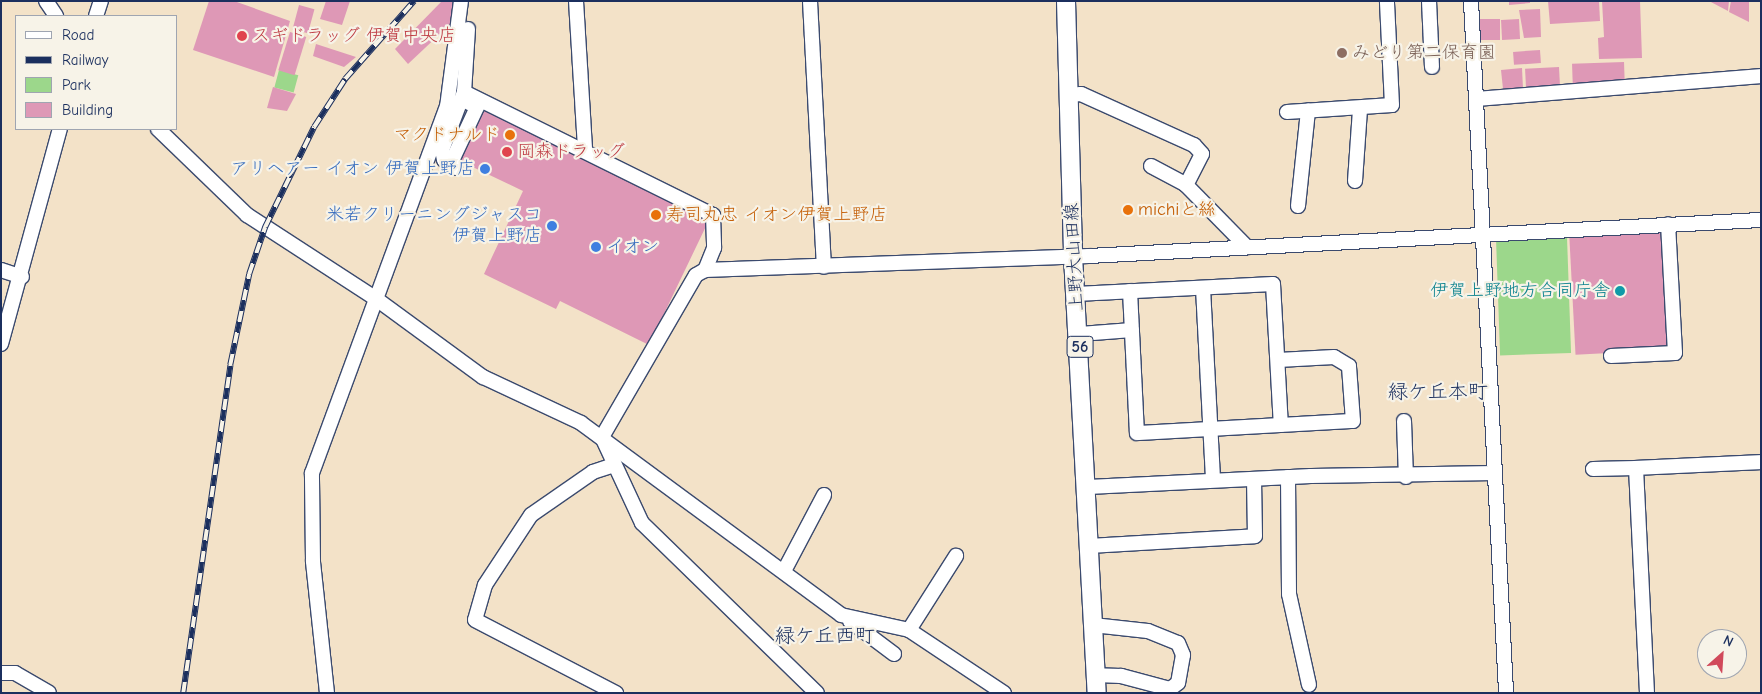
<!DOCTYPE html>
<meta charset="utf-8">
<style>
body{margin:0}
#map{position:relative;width:1762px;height:694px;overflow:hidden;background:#f3e2c8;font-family:"Comic Neue","Klee One",sans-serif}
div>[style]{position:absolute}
.green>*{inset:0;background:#9cd78b;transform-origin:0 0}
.building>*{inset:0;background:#de98b6;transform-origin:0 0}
.roads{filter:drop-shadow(1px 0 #3b4a6e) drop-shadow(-1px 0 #3b4a6e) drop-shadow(0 1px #3b4a6e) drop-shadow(0 -1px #3b4a6e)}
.minor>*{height:14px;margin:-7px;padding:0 7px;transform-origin:7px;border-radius:7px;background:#fff}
.major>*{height:18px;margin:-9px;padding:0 9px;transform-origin:9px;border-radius:9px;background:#fff}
.rail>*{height:5.5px;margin-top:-2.75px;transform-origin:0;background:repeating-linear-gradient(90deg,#f7f3e8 0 11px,#1b2f5e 0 22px);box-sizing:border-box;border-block:1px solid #1b2f5e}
.dots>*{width:14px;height:14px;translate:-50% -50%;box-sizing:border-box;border:2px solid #f7f3e8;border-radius:50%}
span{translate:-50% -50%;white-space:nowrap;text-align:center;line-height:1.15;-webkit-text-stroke:4.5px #f7f3e8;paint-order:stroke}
.shield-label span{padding:1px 4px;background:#f7f3e8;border:1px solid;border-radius:4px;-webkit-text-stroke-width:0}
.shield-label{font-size:16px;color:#1b2f5e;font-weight:700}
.health-label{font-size:18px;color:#be3a42}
.left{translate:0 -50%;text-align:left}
.education-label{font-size:18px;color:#785e54}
.food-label{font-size:18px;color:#c56008}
.right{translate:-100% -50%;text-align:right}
.shop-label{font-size:18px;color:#366cbe}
.street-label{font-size:18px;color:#1b2f5e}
.culture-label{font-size:18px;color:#0d838f}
.quarter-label{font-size:20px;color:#1b2f5e}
.frame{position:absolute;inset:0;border:2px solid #1b2f5e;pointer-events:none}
.legend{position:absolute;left:15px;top:15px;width:162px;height:115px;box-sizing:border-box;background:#f7f3e8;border:1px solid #9fa5b1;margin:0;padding:6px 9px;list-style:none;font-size:15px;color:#1b2f5e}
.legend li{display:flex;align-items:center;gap:10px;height:25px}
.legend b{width:25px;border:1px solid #9fa5b1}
.north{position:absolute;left:1697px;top:629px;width:50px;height:50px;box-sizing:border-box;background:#f7f3e8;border:1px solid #9fa5b1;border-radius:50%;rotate:26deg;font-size:14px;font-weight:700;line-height:20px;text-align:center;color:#1b2f5e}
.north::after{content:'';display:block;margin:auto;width:18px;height:22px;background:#d1495b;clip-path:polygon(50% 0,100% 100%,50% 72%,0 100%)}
</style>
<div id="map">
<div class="green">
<i style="left:279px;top:70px;width:20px;height:18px;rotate:15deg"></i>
<i style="left:1567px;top:237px;width:116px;height:71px;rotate:88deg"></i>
</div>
<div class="building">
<i style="clip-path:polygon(209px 1px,234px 1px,290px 21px,274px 77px,193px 50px)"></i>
<i style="clip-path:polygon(326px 1px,350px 1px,342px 25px,320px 19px)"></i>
<i style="clip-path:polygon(442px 1px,461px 1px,460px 15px,408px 64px,395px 49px)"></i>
<i style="clip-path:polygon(1509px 1px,1530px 1px,1530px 3px,1509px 5px)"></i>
<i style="clip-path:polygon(1548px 1px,1599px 1px,1600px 21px,1550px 24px)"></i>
<i style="clip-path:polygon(1602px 1px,1640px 1px,1642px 58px,1599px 59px,1598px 38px,1604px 37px)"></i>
<i style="clip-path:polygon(1709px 1px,1729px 1px,1728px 11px)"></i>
<i style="clip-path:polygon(1731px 1px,1749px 1px,1749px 22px,1729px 12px)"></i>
<i style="left:299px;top:5px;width:16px;height:25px;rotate:15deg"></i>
<i style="clip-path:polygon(1540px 9px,1541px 37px,1524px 38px,1519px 10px)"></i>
<i style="left:1500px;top:19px;width:21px;height:21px;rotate:90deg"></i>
<i style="left:1519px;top:19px;width:20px;height:18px;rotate:87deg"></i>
<i style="left:290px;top:32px;width:17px;height:40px;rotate:17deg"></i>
<i style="clip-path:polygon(316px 44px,356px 57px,344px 67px,313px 56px)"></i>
<i style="left:1540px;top:50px;width:13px;height:27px;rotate:86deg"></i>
<i style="left:1624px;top:62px;width:23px;height:52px;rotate:88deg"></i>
<i style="left:1559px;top:67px;width:19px;height:34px;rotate:87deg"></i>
<i style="clip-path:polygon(1522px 68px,1523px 89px,1503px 89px,1501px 70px)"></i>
<i style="clip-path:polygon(273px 87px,296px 94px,287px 111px,267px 108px)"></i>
<i style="clip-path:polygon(482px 109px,709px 220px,649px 345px,560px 301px,556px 309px,484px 274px,523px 191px,458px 160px)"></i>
<i style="left:1665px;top:228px;width:122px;height:96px;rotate:87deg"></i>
</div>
<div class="roads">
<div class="minor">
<i style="left:46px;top:1px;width:18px;rotate:56deg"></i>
<i style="left:576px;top:1px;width:149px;rotate:86.5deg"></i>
<i style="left:810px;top:1px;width:266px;rotate:87deg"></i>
<i style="left:1429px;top:1px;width:66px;rotate:87.4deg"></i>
<i style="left:1471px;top:1px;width:693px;rotate:87.1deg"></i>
<i style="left:96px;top:16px;width:16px;rotate:-72deg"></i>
<i style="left:468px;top:29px;width:63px;rotate:93.6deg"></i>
<i style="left:464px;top:92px;width:278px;rotate:26.3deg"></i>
<i style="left:713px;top:215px;width:33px;rotate:88deg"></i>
<i style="left:714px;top:248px;width:24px;rotate:112deg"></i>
<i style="left:1069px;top:95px;width:12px;rotate:-5deg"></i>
<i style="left:1081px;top:94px;width:124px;rotate:24.3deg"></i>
<i style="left:1194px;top:145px;width:12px;rotate:48deg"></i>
<i style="left:1202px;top:154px;width:35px;rotate:117deg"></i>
<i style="left:1477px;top:99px;width:285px;rotate:-4.6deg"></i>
<i style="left:1287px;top:112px;width:105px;rotate:-3.8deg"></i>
<i style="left:1392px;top:105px;width:104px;rotate:-92.8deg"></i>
<i style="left:158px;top:129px;width:124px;rotate:44deg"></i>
<i style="left:247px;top:215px;width:153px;rotate:33deg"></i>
<i style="left:375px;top:298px;width:134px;rotate:36.2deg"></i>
<i style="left:483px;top:377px;width:108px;rotate:25.1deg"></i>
<i style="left:581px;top:423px;width:323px;rotate:36.4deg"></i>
<i style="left:841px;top:615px;width:70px;rotate:12.4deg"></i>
<i style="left:909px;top:630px;width:114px;rotate:33.6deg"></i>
<i style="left:450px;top:165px;width:64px;rotate:-65deg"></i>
<i style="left:477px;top:107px;width:15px;rotate:-152deg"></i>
<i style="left:1151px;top:166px;width:40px;rotate:28deg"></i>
<i style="left:1186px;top:185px;width:87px;rotate:45.5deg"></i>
<i style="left:456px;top:168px;width:14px;rotate:-146deg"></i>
<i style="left:444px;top:160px;width:10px;rotate:-101deg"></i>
<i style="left:442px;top:150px;width:62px;rotate:-69.2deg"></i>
<i style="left:1355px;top:181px;width:71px;rotate:-86deg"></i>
<i style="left:1298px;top:206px;width:96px;rotate:-84deg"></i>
<i style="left:1px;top:270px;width:22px;rotate:18deg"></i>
<i style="left:1203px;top:288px;width:192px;rotate:87deg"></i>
<i style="left:1130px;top:291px;width:142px;rotate:87.2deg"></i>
<i style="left:1137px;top:433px;width:216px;rotate:-3.2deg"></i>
<i style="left:1353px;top:421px;width:55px;rotate:-94.2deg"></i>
<i style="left:1349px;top:366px;width:17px;rotate:-149deg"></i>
<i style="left:1334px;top:357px;width:56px;rotate:176.9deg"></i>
<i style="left:1076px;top:294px;width:197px;rotate:-2.9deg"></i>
<i style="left:1273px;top:284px;width:141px;rotate:86.8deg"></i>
<i style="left:1080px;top:334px;width:52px;rotate:-4.4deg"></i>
<i style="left:1px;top:344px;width:223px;rotate:-74.7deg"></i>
<i style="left:1611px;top:356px;width:64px;rotate:-2.7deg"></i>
<i style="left:1675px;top:353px;width:129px;rotate:-93.1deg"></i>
<i style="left:1404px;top:421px;width:56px;rotate:88deg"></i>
<i style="left:602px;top:437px;width:187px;rotate:-59.9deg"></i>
<i style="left:696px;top:275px;width:10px;rotate:-29deg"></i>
<i style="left:705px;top:270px;width:384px;rotate:-2.1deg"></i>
<i style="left:1089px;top:256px;width:673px;rotate:-3.07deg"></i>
<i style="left:602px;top:437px;width:95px;rotate:65.1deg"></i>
<i style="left:642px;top:523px;width:244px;rotate:44.2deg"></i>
<i style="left:614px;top:465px;width:22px;rotate:162deg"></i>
<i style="left:593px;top:472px;width:75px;rotate:145.3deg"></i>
<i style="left:531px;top:515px;width:84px;rotate:123.3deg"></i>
<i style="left:485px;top:585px;width:36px;rotate:106deg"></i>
<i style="left:475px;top:620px;width:159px;rotate:27.4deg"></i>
<i style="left:1593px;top:469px;width:43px;rotate:-1.3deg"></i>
<i style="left:1288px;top:477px;width:117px;rotate:89.5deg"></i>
<i style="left:1289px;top:594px;width:93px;rotate:77.6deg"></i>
<i style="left:1088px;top:487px;width:223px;rotate:-2.8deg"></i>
<i style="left:1311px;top:476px;width:184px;rotate:-0.9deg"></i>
<i style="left:1089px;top:546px;width:166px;rotate:-3.4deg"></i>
<i style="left:1255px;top:536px;width:57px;rotate:-91deg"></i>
<i style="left:784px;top:571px;width:86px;rotate:-62.2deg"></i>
<i style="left:850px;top:621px;width:55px;rotate:36.9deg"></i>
<i style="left:1093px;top:625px;width:55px;rotate:6.2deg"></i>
<i style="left:1148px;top:631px;width:32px;rotate:22deg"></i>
<i style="left:1178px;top:643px;width:13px;rotate:67deg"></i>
<i style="left:1183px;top:655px;width:28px;rotate:100deg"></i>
<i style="left:1178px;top:683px;width:10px;rotate:143deg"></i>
<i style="left:1170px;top:689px;width:51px;rotate:-165.1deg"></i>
<i style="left:1121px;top:676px;width:25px;rotate:-178deg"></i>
<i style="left:909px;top:630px;width:88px;rotate:-57.6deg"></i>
<i style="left:1px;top:673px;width:14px"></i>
<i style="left:15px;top:673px;width:39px;rotate:30deg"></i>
<i style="left:327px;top:693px;width:133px;rotate:-96.1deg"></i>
<i style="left:313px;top:561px;width:88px;rotate:-90.7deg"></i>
<i style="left:312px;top:473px;width:390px;rotate:-69.8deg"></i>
<i style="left:447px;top:107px;width:107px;rotate:-82.5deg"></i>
<i style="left:1647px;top:693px;width:225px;rotate:-92.8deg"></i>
<i style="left:1636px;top:468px;width:125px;rotate:-2.7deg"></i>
</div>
<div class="major">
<i style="left:1066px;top:1px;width:255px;rotate:88.4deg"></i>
<i style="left:1073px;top:256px;width:438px;rotate:86.9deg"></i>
</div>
</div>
<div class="rail">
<i style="left:183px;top:693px;width:331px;rotate:-81.8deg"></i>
<i style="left:230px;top:365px;width:93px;rotate:-78.2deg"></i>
<i style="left:249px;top:274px;width:50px;rotate:-71.2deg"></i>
<i style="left:265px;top:227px;width:111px;rotate:-63.9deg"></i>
<i style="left:314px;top:127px;width:57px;rotate:-57.1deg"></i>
<i style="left:345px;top:79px;width:104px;rotate:-48.5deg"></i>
</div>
<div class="dots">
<i style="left:242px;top:36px;background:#e0444e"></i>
<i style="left:1342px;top:53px;background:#8d6e63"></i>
<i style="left:510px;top:135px;background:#e8710a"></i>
<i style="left:507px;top:152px;background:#e0444e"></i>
<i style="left:485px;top:169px;background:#3f7fe0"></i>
<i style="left:1128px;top:210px;background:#e8710a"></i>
<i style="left:656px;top:215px;background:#e8710a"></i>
<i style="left:552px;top:226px;background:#3f7fe0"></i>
<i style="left:596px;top:247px;background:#3f7fe0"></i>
<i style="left:1620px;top:291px;background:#0f9aa8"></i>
</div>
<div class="shield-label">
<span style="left:1080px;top:347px">56</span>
</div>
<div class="health-label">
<span class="left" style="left:252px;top:36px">スギドラッグ 伊賀中央店</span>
<span class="left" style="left:517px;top:152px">岡森ドラッグ</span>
</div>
<div class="education-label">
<span class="left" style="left:1352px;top:53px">みどり第二保育園</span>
</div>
<div class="food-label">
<span class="right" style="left:500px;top:135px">マクドナルド</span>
<span class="left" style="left:1138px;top:210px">michiと絲</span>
<span class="left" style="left:666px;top:215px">寿司丸忠 イオン伊賀上野店</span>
</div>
<div class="shop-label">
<span class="right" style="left:475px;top:169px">アリヘアー イオン 伊賀上野店</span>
<span class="right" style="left:542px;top:226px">米若クリーニングジャスコ<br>伊賀上野店</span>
<span class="left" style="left:606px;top:247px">イオン</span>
</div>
<div class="street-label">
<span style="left:1075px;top:257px;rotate:-93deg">上野大山田線</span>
</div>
<div class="culture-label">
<span class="right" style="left:1610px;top:291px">伊賀上野地方合同庁舎</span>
</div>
<div class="quarter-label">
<span style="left:1438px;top:391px">緑ケ丘本町</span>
<span style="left:825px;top:635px">緑ケ丘西町</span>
</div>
<div class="frame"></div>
<ul class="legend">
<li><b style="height:6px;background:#fff"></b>Road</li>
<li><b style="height:6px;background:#1b2f5e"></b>Railway</li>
<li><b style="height:14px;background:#9cd78b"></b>Park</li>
<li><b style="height:14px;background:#de98b6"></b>Building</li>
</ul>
<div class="north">N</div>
</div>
